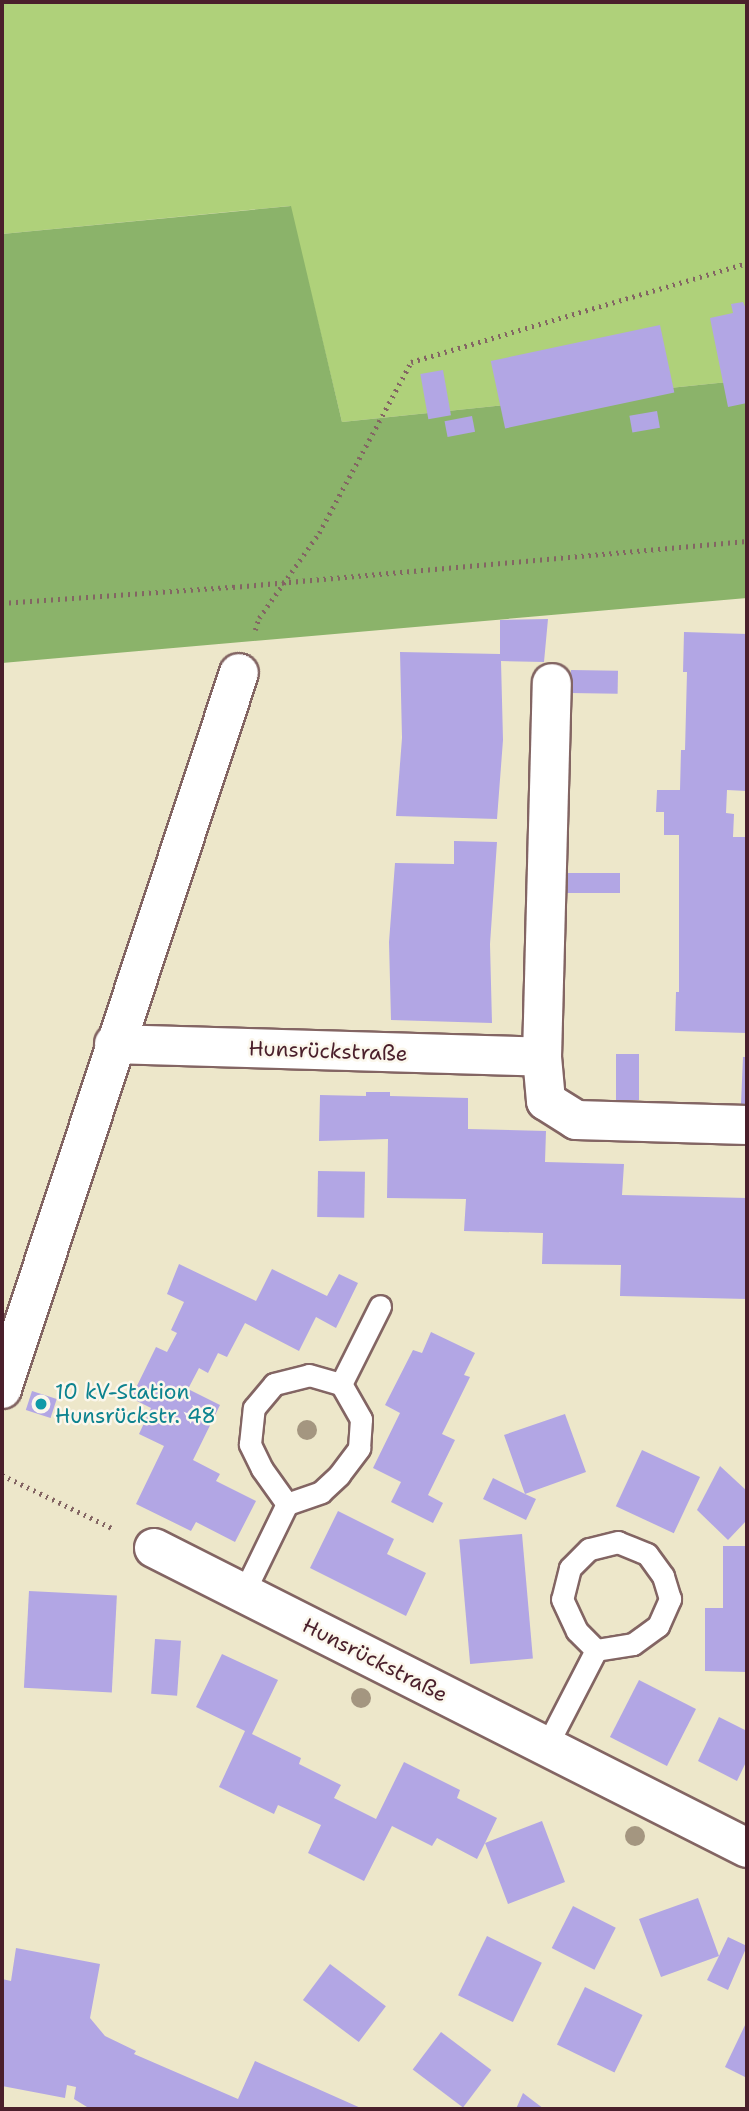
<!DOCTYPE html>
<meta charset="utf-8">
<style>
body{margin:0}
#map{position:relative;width:749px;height:2111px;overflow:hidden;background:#ede7ca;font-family:"Shantell Sans",sans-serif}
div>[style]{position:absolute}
.green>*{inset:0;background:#afd17a}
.forest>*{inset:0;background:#8bb36a}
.building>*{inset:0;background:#b2a6e4;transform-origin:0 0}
.path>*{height:4.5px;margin-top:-2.25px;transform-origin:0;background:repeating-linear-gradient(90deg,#836563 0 2px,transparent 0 7px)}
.roads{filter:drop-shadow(2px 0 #836563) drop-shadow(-2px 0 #836563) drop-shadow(0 2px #836563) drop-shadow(0 -2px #836563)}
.lane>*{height:21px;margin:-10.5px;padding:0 10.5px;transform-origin:10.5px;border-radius:10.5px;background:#fff}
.street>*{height:38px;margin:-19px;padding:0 19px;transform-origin:19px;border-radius:19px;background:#fff}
.trees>*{width:20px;height:20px;margin:-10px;border-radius:50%;background:#a49680}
.dots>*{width:19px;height:19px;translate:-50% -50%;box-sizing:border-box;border:4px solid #fbf7ec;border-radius:50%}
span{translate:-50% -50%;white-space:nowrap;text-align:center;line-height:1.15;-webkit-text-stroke:5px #fbf7ec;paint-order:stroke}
.street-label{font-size:21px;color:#4a1f2b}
.culture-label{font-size:21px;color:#0d838f}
.left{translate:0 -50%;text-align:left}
.frame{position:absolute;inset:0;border:4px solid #4a1f2b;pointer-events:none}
</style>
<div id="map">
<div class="green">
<i style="clip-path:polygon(2px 2px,747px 2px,747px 380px,342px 422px,290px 206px,2px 234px)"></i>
</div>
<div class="forest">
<i style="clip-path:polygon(291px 206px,342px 422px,747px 380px,747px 598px,2px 663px,2px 234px)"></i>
</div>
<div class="building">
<i style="clip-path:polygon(743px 302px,747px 311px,747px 403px,728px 407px,710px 318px,733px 313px,731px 304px)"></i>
<i style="left:660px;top:325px;width:69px;height:173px;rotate:78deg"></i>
<i style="left:443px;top:370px;width:46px;height:23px;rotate:80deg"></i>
<i style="left:657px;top:411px;width:17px;height:28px;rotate:80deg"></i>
<i style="left:472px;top:416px;width:16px;height:28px;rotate:79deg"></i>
<i style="clip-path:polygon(548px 619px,544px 662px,501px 661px,503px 740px,497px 819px,396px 816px,402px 738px,400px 652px,500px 654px,500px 620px)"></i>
<i style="clip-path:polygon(684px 632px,747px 634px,747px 791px,727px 790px,726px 813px,734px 814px,733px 837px,747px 837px,747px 1033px,675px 1031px,676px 992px,679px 992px,679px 835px,664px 835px,664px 812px,656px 812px,657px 790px,680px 790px,681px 750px,685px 750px,687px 672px,683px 672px)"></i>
<i style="left:571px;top:670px;width:47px;height:23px;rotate:1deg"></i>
<i style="clip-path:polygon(454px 841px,497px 842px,490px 944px,492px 1023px,391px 1020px,389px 942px,395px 863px,454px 864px)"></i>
<i style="left:566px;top:873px;width:54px;height:20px"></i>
<i style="left:616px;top:1054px;width:23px;height:46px"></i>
<i style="clip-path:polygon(743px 1057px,747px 1057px,747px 1104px,741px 1104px)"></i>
<i style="clip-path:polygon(366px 1092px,390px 1092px,390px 1096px,468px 1098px,468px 1129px,546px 1131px,545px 1162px,624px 1164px,622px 1195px,747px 1198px,747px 1299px,620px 1296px,621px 1265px,542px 1264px,543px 1233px,464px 1231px,466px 1199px,387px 1198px,388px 1139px,319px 1141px,320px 1095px,366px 1096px)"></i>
<i style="left:318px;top:1171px;width:47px;height:46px;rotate:1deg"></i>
<i style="clip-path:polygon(179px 1264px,256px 1301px,272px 1269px,327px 1296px,339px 1274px,358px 1283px,336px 1328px,316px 1317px,299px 1351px,245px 1323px,227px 1357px,218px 1353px,208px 1373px,199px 1368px,188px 1389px,220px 1405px,193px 1460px,220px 1474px,216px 1481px,256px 1501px,235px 1542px,196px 1522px,191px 1531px,136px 1504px,164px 1446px,139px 1434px,151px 1408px,131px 1398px,156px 1347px,167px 1352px,177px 1333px,171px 1330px,184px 1302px,167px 1294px)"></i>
<i style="clip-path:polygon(431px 1332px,475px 1353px,464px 1375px,470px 1377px,442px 1434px,455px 1440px,428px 1495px,443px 1503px,433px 1523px,391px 1502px,401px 1482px,373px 1468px,400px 1413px,385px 1405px,413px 1350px,422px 1353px)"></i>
<i style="left:32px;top:1391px;width:26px;height:20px;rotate:18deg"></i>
<i style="clip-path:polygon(565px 1414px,586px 1472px,525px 1494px,536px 1499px,526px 1520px,483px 1499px,493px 1478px,525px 1494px,504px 1435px)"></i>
<i style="left:642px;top:1450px;width:64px;height:62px;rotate:25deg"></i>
<i style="clip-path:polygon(720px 1466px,747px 1491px,747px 1520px,728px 1540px,697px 1510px)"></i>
<i style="clip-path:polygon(338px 1511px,394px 1539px,387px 1554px,426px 1573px,406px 1616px,310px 1568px)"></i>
<i style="left:522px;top:1534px;width:125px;height:63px;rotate:85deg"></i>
<i style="clip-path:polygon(723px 1546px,747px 1546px,747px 1672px,705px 1671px,705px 1608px,723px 1608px)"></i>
<i style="left:29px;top:1591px;width:88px;height:97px;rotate:3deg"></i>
<i style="left:155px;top:1639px;width:26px;height:55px;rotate:4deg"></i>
<i style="clip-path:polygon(222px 1654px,278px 1680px,252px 1734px,301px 1758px,299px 1764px,341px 1785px,334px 1798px,376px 1819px,404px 1762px,460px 1790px,457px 1798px,497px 1818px,485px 1843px,542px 1821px,565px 1882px,508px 1904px,485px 1843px,477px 1859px,437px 1838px,432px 1846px,392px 1826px,364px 1881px,308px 1853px,321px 1825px,278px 1805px,274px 1814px,219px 1787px,245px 1731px,196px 1707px)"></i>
<i style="left:639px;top:1680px;width:64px;height:64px;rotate:27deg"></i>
<i style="clip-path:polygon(719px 1717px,747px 1731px,747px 1760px,737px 1781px,698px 1761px)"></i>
<i style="clip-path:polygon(698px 1898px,719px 1956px,728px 1937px,747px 1946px,728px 1990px,707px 1980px,719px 1956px,661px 1977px,639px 1919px)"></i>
<i style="left:573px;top:1906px;width:48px;height:47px;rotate:27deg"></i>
<i style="left:487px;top:1936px;width:61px;height:66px;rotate:26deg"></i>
<i style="clip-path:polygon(16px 1948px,100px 1964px,90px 2018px,105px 2036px,136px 2051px,134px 2054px,238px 2099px,255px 2061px,363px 2109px,85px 2109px,87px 2107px,74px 2099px,76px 2087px,67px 2085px,65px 2098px,2px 2086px,2px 1979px,11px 1981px)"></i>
<i style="left:330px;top:1964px;width:70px;height:45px;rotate:37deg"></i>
<i style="left:585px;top:1987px;width:64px;height:64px;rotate:26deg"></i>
<i style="clip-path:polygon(747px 2021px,747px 2078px,725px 2067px)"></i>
<i style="left:441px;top:2032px;width:63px;height:47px;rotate:37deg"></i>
<i style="clip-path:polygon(523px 2093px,544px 2109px,516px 2109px)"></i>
</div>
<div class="path">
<i style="left:2px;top:603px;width:232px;rotate:-4deg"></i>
<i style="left:233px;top:587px;width:516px;rotate:-5.11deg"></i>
<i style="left:255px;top:630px;width:13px;rotate:-72deg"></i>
<i style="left:259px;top:618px;width:104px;rotate:-54.8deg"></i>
<i style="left:319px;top:533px;width:194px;rotate:-61.7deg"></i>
<i style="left:411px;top:362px;width:350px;rotate:-16.4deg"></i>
<i style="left:2px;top:1475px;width:122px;rotate:25.7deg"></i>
</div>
<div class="roads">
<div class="lane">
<i style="left:287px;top:1504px;width:43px;rotate:-125.5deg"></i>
<i style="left:262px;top:1469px;width:28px;rotate:-116deg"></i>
<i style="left:250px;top:1444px;width:36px;rotate:-84deg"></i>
<i style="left:254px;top:1408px;width:31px;rotate:-50deg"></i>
<i style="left:274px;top:1384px;width:36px;rotate:-14deg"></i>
<i style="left:309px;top:1375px;width:33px;rotate:16deg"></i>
<i style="left:244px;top:1592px;width:98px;rotate:-64deg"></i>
<i style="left:287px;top:1504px;width:36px;rotate:-19deg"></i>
<i style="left:321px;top:1492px;width:25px;rotate:-43deg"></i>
<i style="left:339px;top:1475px;width:34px;rotate:-53deg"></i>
<i style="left:359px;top:1448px;width:29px;rotate:-86deg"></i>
<i style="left:361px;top:1419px;width:40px;rotate:-119.7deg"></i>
<i style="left:341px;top:1384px;width:87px;rotate:-63.4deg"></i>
<i style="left:546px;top:1747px;width:109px;rotate:-62.7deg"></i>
<i style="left:596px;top:1650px;width:37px;rotate:-9deg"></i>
<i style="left:633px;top:1644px;width:31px;rotate:-36deg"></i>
<i style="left:658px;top:1626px;width:30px;rotate:-66deg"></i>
<i style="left:670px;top:1599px;width:24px;rotate:-107deg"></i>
<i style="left:663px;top:1576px;width:27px;rotate:-126deg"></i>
<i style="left:647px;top:1554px;width:31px;rotate:-158deg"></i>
<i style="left:618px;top:1542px;width:30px;rotate:166deg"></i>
<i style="left:589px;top:1549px;width:27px;rotate:135deg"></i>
<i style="left:570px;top:1568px;width:32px;rotate:104deg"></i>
<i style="left:562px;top:1599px;width:35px;rotate:65deg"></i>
<i style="left:577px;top:1631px;width:27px;rotate:45deg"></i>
</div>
<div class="street">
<i style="left:114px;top:1044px;width:428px;rotate:1.7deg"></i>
<i style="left:542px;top:1057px;width:44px;rotate:84.8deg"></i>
<i style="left:546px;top:1101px;width:36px;rotate:32deg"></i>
<i style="left:576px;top:1120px;width:171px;rotate:1.7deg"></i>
<i style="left:542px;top:1057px;width:374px;rotate:-88.5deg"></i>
<i style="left:2px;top:1389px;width:754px;rotate:-71.69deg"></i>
<i style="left:154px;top:1548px;width:665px;rotate:26.83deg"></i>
</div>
</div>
<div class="trees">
<i style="left:307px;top:1430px"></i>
<i style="left:361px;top:1698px"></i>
<i style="left:635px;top:1836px"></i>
</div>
<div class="dots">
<i style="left:41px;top:1404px;background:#0f9aa8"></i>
</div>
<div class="street-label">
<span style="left:328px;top:1051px;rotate:2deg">Hunsrückstraße</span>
<span style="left:375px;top:1660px;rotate:27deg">Hunsrückstraße</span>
</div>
<div class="culture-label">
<span class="left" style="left:55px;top:1404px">10 kV-Station<br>Hunsrückstr. 48</span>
</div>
<div class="frame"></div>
</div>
